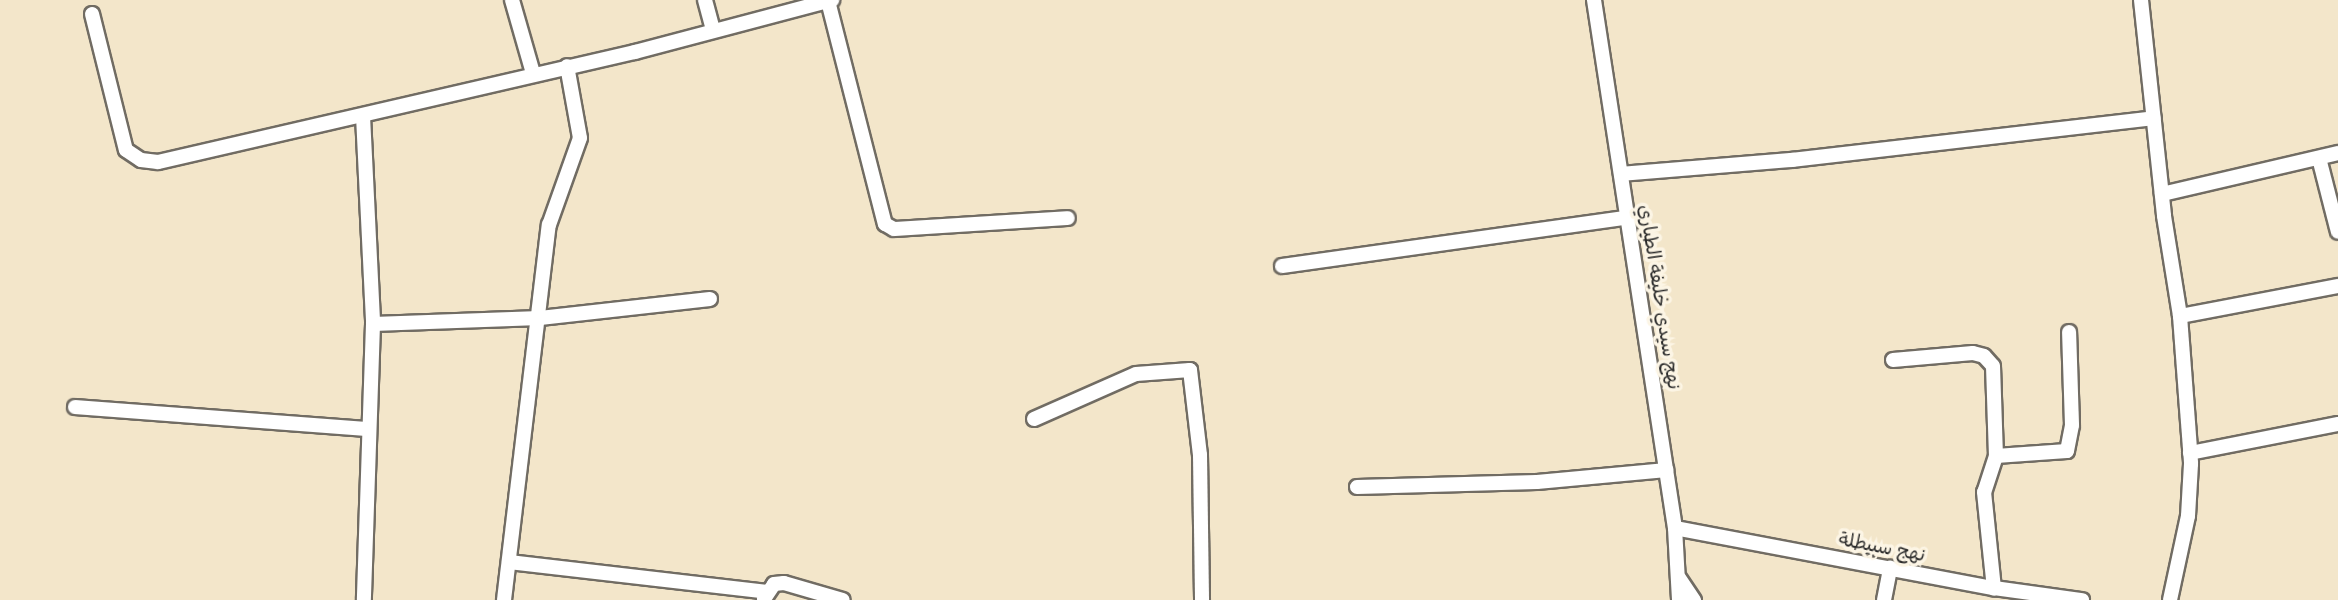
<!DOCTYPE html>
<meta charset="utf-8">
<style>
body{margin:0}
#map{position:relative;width:2338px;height:600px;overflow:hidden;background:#f3e6ca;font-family:Sriracha,"Playpen Sans Arabic",sans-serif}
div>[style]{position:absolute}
.roads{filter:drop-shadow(2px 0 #716c63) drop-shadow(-2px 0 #716c63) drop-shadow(0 2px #716c63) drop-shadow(0 -2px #716c63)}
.minor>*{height:14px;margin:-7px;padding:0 7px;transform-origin:7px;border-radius:7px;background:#fff}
span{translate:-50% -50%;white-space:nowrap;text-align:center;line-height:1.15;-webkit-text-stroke:7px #fcf5e5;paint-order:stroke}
.street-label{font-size:19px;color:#2b2b2b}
</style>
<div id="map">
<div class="roads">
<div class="minor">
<i style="left:512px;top:0;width:76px;rotate:74deg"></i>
<i style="left:705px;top:0;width:30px;rotate:75deg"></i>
<i style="left:1594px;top:0;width:534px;rotate:81.28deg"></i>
<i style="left:1675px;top:528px;width:72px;rotate:86.8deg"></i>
<i style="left:2141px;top:0;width:217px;rotate:83.9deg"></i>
<i style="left:2164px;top:216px;width:101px;rotate:80.9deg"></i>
<i style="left:2180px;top:316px;width:148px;rotate:85.7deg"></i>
<i style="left:2191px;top:464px;width:52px;rotate:93.3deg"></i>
<i style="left:2188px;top:516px;width:86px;rotate:102.1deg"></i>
<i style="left:828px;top:1px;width:230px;rotate:75.7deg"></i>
<i style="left:885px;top:224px;width:10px;rotate:29deg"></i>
<i style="left:894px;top:229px;width:174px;rotate:-3.6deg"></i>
<i style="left:92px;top:14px;width:140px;rotate:76deg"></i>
<i style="left:126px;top:150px;width:18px;rotate:34deg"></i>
<i style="left:141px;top:160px;width:17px;rotate:7deg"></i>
<i style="left:158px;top:162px;width:490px;rotate:-13deg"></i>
<i style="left:635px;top:52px;width:204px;rotate:-14.8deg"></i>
<i style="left:363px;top:116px;width:208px;rotate:87.2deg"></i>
<i style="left:373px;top:324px;width:276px;rotate:91.9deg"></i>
<i style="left:2319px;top:158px;width:76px;rotate:75.6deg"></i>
<i style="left:1621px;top:174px;width:172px;rotate:-4.7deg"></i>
<i style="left:1792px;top:160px;width:364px;rotate:-6.6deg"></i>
<i style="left:2162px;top:194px;width:181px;rotate:-13.1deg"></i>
<i style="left:1282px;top:266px;width:350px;rotate:-8deg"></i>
<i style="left:2180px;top:316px;width:161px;rotate:-10.8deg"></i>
<i style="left:373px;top:324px;width:167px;rotate:-2.1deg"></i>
<i style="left:540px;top:318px;width:171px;rotate:-6.4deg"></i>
<i style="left:1893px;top:360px;width:80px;rotate:-5deg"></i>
<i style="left:1973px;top:353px;width:11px;rotate:15deg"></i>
<i style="left:1984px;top:356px;width:13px;rotate:48deg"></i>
<i style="left:1993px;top:366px;width:90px;rotate:88.1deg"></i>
<i style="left:1996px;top:456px;width:38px;rotate:108deg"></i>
<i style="left:1984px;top:492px;width:97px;rotate:84.1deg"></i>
<i style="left:75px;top:407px;width:292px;rotate:4.3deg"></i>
<i style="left:1034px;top:419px;width:111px;rotate:-23.8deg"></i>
<i style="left:1136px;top:374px;width:54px;rotate:-4.2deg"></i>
<i style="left:1190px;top:370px;width:86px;rotate:83.3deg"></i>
<i style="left:1200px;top:455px;width:145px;rotate:89.2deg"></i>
<i style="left:2190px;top:453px;width:151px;rotate:-11.1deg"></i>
<i style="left:1996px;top:456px;width:71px;rotate:-4deg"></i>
<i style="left:2067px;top:451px;width:26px;rotate:-79deg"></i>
<i style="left:2072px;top:425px;width:93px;rotate:-91.8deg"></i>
<i style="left:1357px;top:487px;width:180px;rotate:-1.6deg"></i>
<i style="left:1537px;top:482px;width:130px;rotate:-5.3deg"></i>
<i style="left:1675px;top:528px;width:325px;rotate:10.7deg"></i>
<i style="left:1994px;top:588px;width:89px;rotate:7.8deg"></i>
<i style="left:509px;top:562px;width:260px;rotate:6.6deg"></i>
<i style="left:1679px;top:578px;width:27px;rotate:56deg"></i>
<i style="left:764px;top:599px;width:18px;rotate:-56deg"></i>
<i style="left:774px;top:584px;width:10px;rotate:-6deg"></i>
<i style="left:784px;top:583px;width:61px;rotate:16.1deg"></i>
<i style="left:504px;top:600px;width:378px;rotate:-83.2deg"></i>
<i style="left:549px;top:225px;width:92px;rotate:-70.4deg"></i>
<i style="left:580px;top:138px;width:73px;rotate:-100.2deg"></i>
<i style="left:1884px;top:600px;width:33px;rotate:-79deg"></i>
</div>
</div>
<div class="street-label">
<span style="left:1660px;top:297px;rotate:81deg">نهج سيدي خليفة الطياري</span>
<span style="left:1882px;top:547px;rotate:11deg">نهج سبيطلة</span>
</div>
</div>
